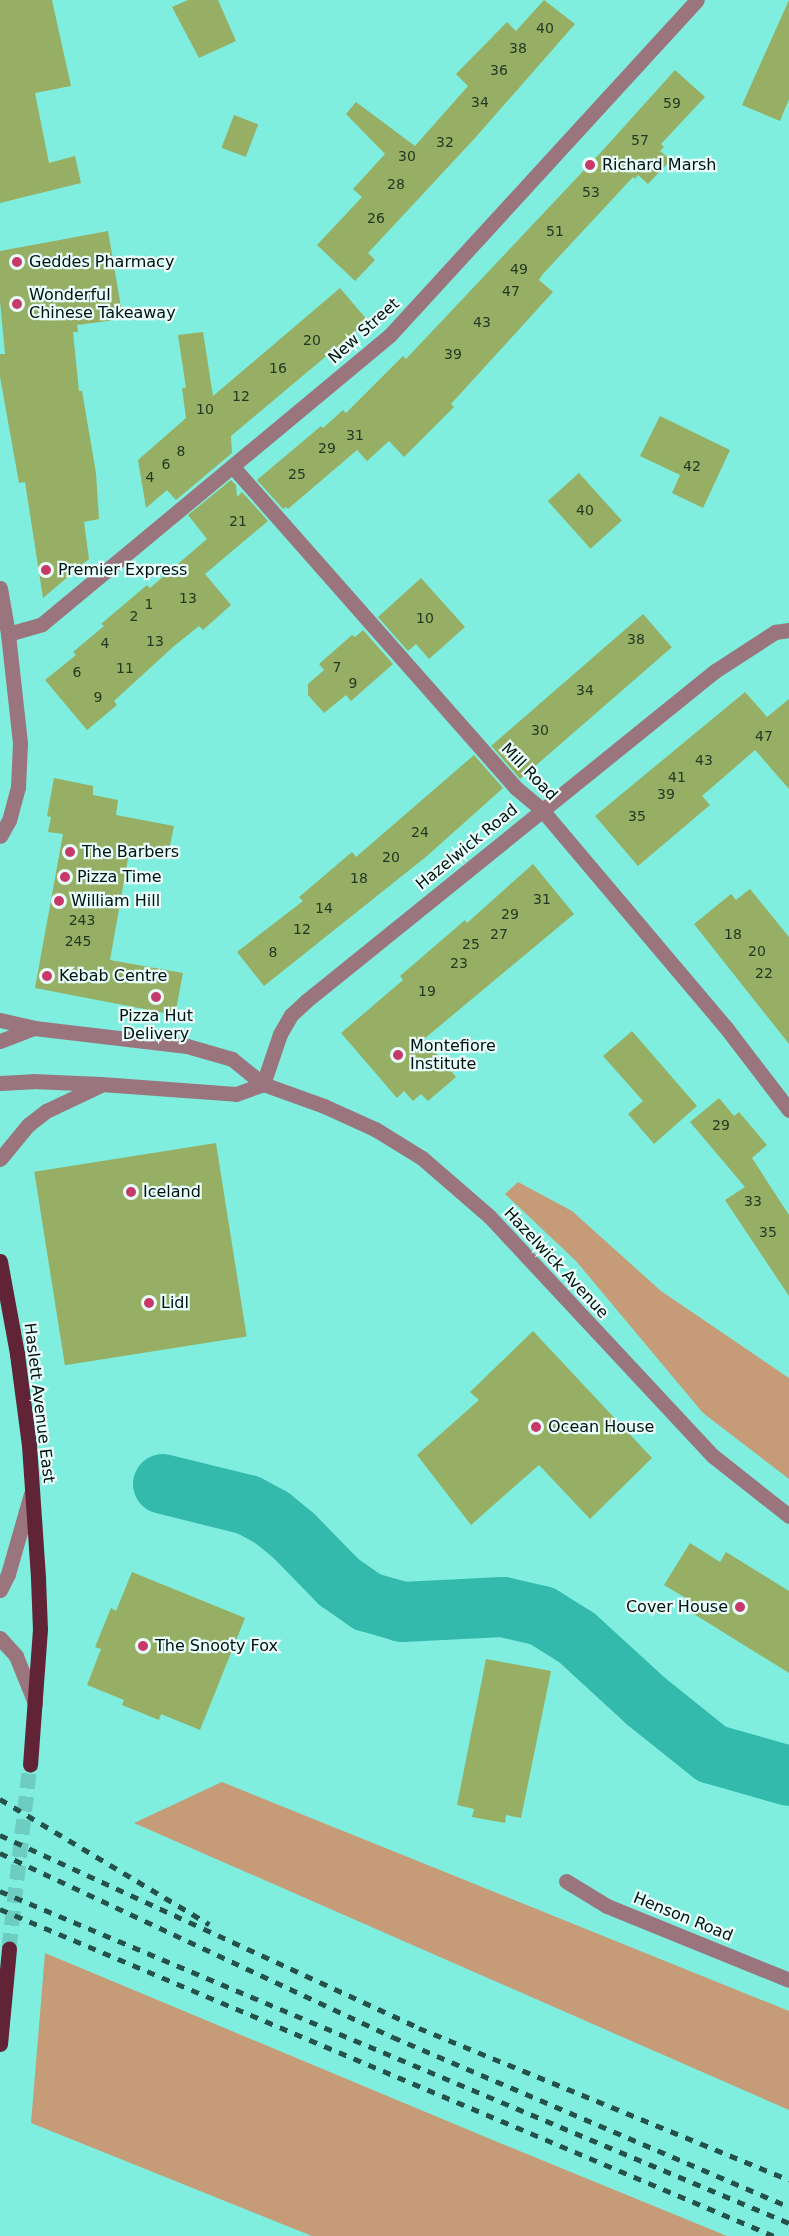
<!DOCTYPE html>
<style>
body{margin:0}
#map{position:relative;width:789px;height:2236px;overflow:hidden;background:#7feedf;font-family:"DejaVu Sans",sans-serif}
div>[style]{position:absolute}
.green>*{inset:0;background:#c59c77}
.river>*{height:60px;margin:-30px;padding:0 30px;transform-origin:30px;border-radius:30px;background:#33baac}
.building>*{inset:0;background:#96af64;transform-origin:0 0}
.primary-tunnel>*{height:15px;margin-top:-7.5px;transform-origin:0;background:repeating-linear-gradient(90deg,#6ccdc0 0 15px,transparent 0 23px)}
.minor>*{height:15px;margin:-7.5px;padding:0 7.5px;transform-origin:7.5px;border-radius:7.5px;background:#9a757d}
.tertiary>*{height:15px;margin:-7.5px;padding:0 7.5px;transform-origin:7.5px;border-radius:7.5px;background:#9a757d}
.primary>*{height:15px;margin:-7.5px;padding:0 7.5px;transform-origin:7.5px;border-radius:7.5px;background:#602436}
.rail>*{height:4.5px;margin-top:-2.25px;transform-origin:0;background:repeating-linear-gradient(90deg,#25514b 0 8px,transparent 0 16px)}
.dots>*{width:16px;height:16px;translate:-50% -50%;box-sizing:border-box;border:3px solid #e9fdfa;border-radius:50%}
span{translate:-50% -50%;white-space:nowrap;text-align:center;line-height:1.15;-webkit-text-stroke:4.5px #e9fdfa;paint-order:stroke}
.number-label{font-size:14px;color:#263823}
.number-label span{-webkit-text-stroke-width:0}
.poi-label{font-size:16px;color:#00100d}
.left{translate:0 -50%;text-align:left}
.right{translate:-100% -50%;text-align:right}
.street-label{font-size:16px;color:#00100d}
</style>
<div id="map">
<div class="green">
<i style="clip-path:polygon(518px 1182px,572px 1211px,661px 1291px,789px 1378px,789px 1479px,703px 1413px,576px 1261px,505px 1194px)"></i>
<i style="clip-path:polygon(222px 1782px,789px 2011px,789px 2110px,134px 1823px)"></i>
<i style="clip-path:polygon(45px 1953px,495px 2141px,727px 2236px,312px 2236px,31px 2123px)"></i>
</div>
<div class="river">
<i style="left:163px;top:1484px;width:88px;rotate:13.9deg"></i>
<i style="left:248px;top:1505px;width:27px;rotate:28deg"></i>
<i style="left:272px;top:1518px;width:27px;rotate:39deg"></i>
<i style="left:293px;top:1535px;width:66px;rotate:45.6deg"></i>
<i style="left:339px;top:1582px;width:35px;rotate:35deg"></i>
<i style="left:368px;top:1602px;width:35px;rotate:16deg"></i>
<i style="left:402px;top:1612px;width:101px;rotate:-2.8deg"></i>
<i style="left:503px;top:1607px;width:40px;rotate:13deg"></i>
<i style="left:542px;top:1616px;width:40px;rotate:32deg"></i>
<i style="left:576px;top:1637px;width:96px;rotate:42.5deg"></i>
<i style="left:647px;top:1702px;width:83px;rotate:38.7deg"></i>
<i style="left:712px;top:1754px;width:80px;rotate:15.9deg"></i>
</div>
<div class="building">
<i style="clip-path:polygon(0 0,52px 0,71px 86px,35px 93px,49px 163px,75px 156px,81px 183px,0 203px)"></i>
<i style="clip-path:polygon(188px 0,218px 0,236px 41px,199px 58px,172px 7px)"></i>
<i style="clip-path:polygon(544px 0,575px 24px,475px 138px,368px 253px,375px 260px,355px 281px,317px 245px,362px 197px,353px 189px,385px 154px,346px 114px,356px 102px,415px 146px,468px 86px,456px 74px,507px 22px,516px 31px)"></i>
<i style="clip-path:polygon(789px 0,789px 99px,780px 121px,742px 105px)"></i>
<i style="clip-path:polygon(675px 70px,705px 97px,661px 144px,664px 147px,660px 151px,671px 160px,648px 184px,638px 175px,635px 179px,633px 177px,542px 275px,539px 280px,553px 292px,451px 404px,454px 407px,404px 457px,389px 441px,367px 461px,357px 450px,288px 509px,286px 507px,283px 509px,257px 480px,321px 426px,323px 428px,343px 410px,346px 413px,403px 356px,406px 359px,603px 150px)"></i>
<i style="left:234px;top:115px;width:26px;height:35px;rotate:21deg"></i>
<i style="clip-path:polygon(108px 231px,123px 319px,77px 325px,78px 332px,73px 332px,79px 391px,82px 391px,96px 473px,99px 519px,84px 522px,89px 559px,43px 598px,25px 482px,19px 483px,0 377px,0 354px,5px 354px,0 301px,0 251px)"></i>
<i style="clip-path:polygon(340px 288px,368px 321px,231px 436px,232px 453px,176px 500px,167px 490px,146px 508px,138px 460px,186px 418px,182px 388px,186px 388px,178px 335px,203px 332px,213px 396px)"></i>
<i style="clip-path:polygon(660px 416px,730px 450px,703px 508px,672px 493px,680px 475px,640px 456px)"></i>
<i style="left:579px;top:473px;width:64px;height:42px;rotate:48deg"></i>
<i style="clip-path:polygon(231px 480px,236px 485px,237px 497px,242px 492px,268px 521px,205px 574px,231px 605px,203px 630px,199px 626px,173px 647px,114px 701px,117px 705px,87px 730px,45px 680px,76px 655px,73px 652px,104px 626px,101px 624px,147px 585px,150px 588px,207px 539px,188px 515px)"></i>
<i style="clip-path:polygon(421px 578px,465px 627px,429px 659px,416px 644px,408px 651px,378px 617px)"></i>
<i style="left:643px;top:614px;width:44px;height:201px;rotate:49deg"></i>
<i style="clip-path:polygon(363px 630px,393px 664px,351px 701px,346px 695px,324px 713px,308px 695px,308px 684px,324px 670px,319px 664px,352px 635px,355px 637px)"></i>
<i style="clip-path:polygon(745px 692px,767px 717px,789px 699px,789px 789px,755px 750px,702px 796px,710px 805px,638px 866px,595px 816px)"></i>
<i style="clip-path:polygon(474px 755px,503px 788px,427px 856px,264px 986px,237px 952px,303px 901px,299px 897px,352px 852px,356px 857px)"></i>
<i style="clip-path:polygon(54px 778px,93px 786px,93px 795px,118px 800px,116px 815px,174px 826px,168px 855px,130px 847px,110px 960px,183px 973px,175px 1015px,35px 988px,63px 834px,48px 832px,51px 817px,47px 816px)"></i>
<i style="clip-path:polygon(533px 864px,574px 914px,424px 1039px,456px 1077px,428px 1101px,421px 1094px,413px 1101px,404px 1091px,397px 1098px,341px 1033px,403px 980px,400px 976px,465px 920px,467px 923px)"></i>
<i style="clip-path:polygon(750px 889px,789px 937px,789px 1044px,694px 924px,731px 894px,736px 900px)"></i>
<i style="clip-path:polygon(632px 1031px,697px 1106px,654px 1144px,628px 1114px,643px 1101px,603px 1056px)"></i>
<i style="clip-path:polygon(719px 1098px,734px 1116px,739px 1112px,767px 1145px,752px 1158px,789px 1215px,789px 1296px,725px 1200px,745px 1187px,690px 1122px)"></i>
<i style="left:216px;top:1143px;width:196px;height:184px;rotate:81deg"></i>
<i style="clip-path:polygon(533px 1331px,652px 1458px,590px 1519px,539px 1465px,471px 1525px,417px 1455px,479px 1400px,470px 1392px)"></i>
<i style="clip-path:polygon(690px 1543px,720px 1562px,726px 1552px,789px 1591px,789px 1673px,689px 1611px,694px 1603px,664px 1585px)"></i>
<i style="clip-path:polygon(132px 1572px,245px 1618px,200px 1730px,161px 1714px,159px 1720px,122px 1705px,124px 1700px,87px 1685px,101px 1649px,95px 1647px,111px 1608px,116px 1611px)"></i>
<i style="clip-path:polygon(486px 1659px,551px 1671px,521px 1818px,506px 1815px,505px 1823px,472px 1817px,474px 1809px,457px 1805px)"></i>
</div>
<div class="primary-tunnel">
<i style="left:9px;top:1948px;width:184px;rotate:-83.5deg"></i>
</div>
<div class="minor">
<i style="left:233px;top:467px;width:428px;rotate:48.6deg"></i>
<i style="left:516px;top:788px;width:34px;rotate:40deg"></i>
<i style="left:542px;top:810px;width:287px;rotate:49.8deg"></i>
<i style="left:727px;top:1029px;width:102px;rotate:52.6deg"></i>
<i style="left:0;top:588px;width:47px;rotate:80.1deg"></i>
<i style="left:8px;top:634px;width:110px;rotate:83.7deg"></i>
<i style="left:20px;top:743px;width:44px;rotate:92.6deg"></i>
<i style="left:18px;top:787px;width:34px;rotate:105deg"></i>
<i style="left:9px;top:820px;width:18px;rotate:119deg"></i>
<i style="left:8px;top:634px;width:35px;rotate:-16deg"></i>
<i style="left:42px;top:624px;width:452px;rotate:-39.7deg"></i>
<i style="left:390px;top:335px;width:454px;rotate:-47.5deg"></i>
<i style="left:263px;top:1084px;width:53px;rotate:-71.2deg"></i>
<i style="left:280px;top:1034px;width:22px;rotate:-60deg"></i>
<i style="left:291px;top:1015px;width:21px;rotate:-43deg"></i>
<i style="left:306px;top:1001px;width:526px;rotate:-38.9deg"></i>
<i style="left:715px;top:671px;width:72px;rotate:-33deg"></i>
<i style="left:775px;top:632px;width:14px;rotate:-8deg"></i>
<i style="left:0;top:1590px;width:18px;rotate:-63deg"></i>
<i style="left:8px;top:1574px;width:83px;rotate:-74deg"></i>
<i style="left:0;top:1638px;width:24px;rotate:48deg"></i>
<i style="left:16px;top:1656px;width:51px;rotate:68deg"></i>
<i style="left:566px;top:1881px;width:48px;rotate:31.4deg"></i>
<i style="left:607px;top:1906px;width:196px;rotate:22.1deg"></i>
</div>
<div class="tertiary">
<i style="left:0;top:1020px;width:35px;rotate:13deg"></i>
<i style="left:34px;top:1028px;width:154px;rotate:6.7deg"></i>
<i style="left:187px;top:1046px;width:47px;rotate:16.1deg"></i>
<i style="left:232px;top:1059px;width:40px;rotate:39deg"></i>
<i style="left:263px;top:1084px;width:65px;rotate:19.8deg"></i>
<i style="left:324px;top:1106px;width:56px;rotate:24.3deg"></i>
<i style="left:375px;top:1129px;width:55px;rotate:31.7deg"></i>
<i style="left:422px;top:1158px;width:89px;rotate:40.9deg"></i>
<i style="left:489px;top:1216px;width:328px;rotate:47deg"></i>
<i style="left:713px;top:1456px;width:97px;rotate:38.3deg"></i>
<i style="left:0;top:1041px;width:36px;rotate:-21deg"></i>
<i style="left:0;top:1083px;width:33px;rotate:-3deg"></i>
<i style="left:33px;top:1081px;width:68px;rotate:2.5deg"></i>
<i style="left:101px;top:1084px;width:135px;rotate:4.2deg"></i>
<i style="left:236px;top:1094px;width:29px;rotate:-20deg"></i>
<i style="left:0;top:1159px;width:44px;rotate:-50.5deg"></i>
<i style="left:28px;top:1125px;width:23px;rotate:-38deg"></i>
<i style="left:46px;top:1111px;width:59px;rotate:-25.3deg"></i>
</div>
<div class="primary">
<i style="left:0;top:1261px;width:95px;rotate:79.6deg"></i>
<i style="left:17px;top:1354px;width:92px;rotate:82.5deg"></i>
<i style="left:29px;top:1445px;width:133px;rotate:86.1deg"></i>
<i style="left:38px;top:1578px;width:51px;rotate:87.8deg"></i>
<i style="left:40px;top:1629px;width:136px;rotate:94.2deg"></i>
<i style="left:0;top:2044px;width:96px;rotate:-84.6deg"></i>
</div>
<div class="rail">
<i style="left:0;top:1799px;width:244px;rotate:30.9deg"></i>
<i style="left:0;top:1835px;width:461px;rotate:24.7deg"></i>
<i style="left:419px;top:2028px;width:400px;rotate:22.3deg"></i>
<i style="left:0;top:1853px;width:434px;rotate:25.1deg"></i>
<i style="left:393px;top:2037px;width:431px;rotate:23.2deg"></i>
<i style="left:0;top:1891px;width:856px;rotate:22.82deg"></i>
<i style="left:0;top:1909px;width:840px;rotate:22.9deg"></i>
</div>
<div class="dots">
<i style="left:590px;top:165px;background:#c63969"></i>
<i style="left:17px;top:262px;background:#c63969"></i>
<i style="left:17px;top:304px;background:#c63969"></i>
<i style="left:46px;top:570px;background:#c63969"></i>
<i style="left:70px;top:852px;background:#c63969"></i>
<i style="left:65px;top:877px;background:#c63969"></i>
<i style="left:59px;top:901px;background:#c63969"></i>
<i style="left:47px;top:976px;background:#c63969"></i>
<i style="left:156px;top:997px;background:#c63969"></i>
<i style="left:398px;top:1055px;background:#c63969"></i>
<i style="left:131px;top:1192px;background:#c63969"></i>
<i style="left:149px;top:1303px;background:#c63969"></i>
<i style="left:536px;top:1427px;background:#c63969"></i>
<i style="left:740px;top:1607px;background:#c63969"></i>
<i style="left:143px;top:1646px;background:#c63969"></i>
</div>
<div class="number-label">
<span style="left:545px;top:28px">40</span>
<span style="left:518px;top:48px">38</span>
<span style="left:499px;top:70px">36</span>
<span style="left:480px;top:102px">34</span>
<span style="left:672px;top:103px">59</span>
<span style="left:640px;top:140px">57</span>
<span style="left:445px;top:142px">32</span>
<span style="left:407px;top:156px">30</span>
<span style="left:396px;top:184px">28</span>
<span style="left:591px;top:192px">53</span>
<span style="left:376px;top:218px">26</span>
<span style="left:555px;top:231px">51</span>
<span style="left:519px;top:269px">49</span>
<span style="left:511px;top:291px">47</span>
<span style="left:482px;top:322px">43</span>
<span style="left:312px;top:340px">20</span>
<span style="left:453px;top:354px">39</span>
<span style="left:278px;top:368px">16</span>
<span style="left:241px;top:396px">12</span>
<span style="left:205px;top:409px">10</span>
<span style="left:355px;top:435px">31</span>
<span style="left:327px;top:448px">29</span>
<span style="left:181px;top:451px">8</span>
<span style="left:166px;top:464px">6</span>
<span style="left:692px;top:466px">42</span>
<span style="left:297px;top:474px">25</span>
<span style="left:150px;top:477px">4</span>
<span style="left:585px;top:510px">40</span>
<span style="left:238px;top:521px">21</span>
<span style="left:188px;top:598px">13</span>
<span style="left:149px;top:604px">1</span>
<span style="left:134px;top:616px">2</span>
<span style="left:425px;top:618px">10</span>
<span style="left:636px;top:639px">38</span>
<span style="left:155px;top:641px">13</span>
<span style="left:105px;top:643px">4</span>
<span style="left:337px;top:667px">7</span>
<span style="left:125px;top:668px">11</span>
<span style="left:77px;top:672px">6</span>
<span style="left:353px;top:683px">9</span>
<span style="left:585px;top:690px">34</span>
<span style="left:98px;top:697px">9</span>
<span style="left:540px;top:730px">30</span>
<span style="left:764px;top:736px">47</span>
<span style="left:704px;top:760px">43</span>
<span style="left:677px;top:777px">41</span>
<span style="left:666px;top:794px">39</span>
<span style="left:637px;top:816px">35</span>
<span style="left:420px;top:832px">24</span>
<span style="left:391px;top:857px">20</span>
<span style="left:359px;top:878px">18</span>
<span style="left:542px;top:899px">31</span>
<span style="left:324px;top:908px">14</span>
<span style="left:510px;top:914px">29</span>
<span style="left:82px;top:920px">243</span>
<span style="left:302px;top:929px">12</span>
<span style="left:499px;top:934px">27</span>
<span style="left:733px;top:934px">18</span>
<span style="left:78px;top:941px">245</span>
<span style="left:471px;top:944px">25</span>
<span style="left:757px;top:951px">20</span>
<span style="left:273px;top:952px">8</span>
<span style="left:459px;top:963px">23</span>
<span style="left:764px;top:973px">22</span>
<span style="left:427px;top:991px">19</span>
<span style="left:721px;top:1125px">29</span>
<span style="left:753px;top:1201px">33</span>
<span style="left:768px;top:1232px">35</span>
</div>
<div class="poi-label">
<span class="left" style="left:602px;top:165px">Richard Marsh</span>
<span class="left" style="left:29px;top:262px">Geddes Pharmacy</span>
<span class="left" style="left:29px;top:304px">Wonderful<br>Chinese Takeaway</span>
<span class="left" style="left:58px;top:570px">Premier Express</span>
<span class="left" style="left:82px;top:852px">The Barbers</span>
<span class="left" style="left:77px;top:877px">Pizza Time</span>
<span class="left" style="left:71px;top:901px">William Hill</span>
<span class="left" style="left:59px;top:976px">Kebab Centre</span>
<span style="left:156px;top:1025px">Pizza Hut<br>Delivery</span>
<span class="left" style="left:410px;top:1055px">Montefiore<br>Institute</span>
<span class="left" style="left:143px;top:1192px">Iceland</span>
<span class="left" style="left:161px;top:1303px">Lidl</span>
<span class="left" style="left:548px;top:1427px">Ocean House</span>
<span class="right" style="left:728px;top:1607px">Cover House</span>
<span class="left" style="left:155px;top:1646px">The Snooty Fox</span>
</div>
<div class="street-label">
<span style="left:364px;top:331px;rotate:-42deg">New Street</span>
<span style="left:529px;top:772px;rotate:46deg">Mill Road</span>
<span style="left:467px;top:847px;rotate:-39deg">Hazelwick Road</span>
<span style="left:556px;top:1263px;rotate:47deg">Hazelwick Avenue</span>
<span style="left:39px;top:1403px;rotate:83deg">Haslett Avenue East</span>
<span style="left:683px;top:1917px;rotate:22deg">Henson Road</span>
</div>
</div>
